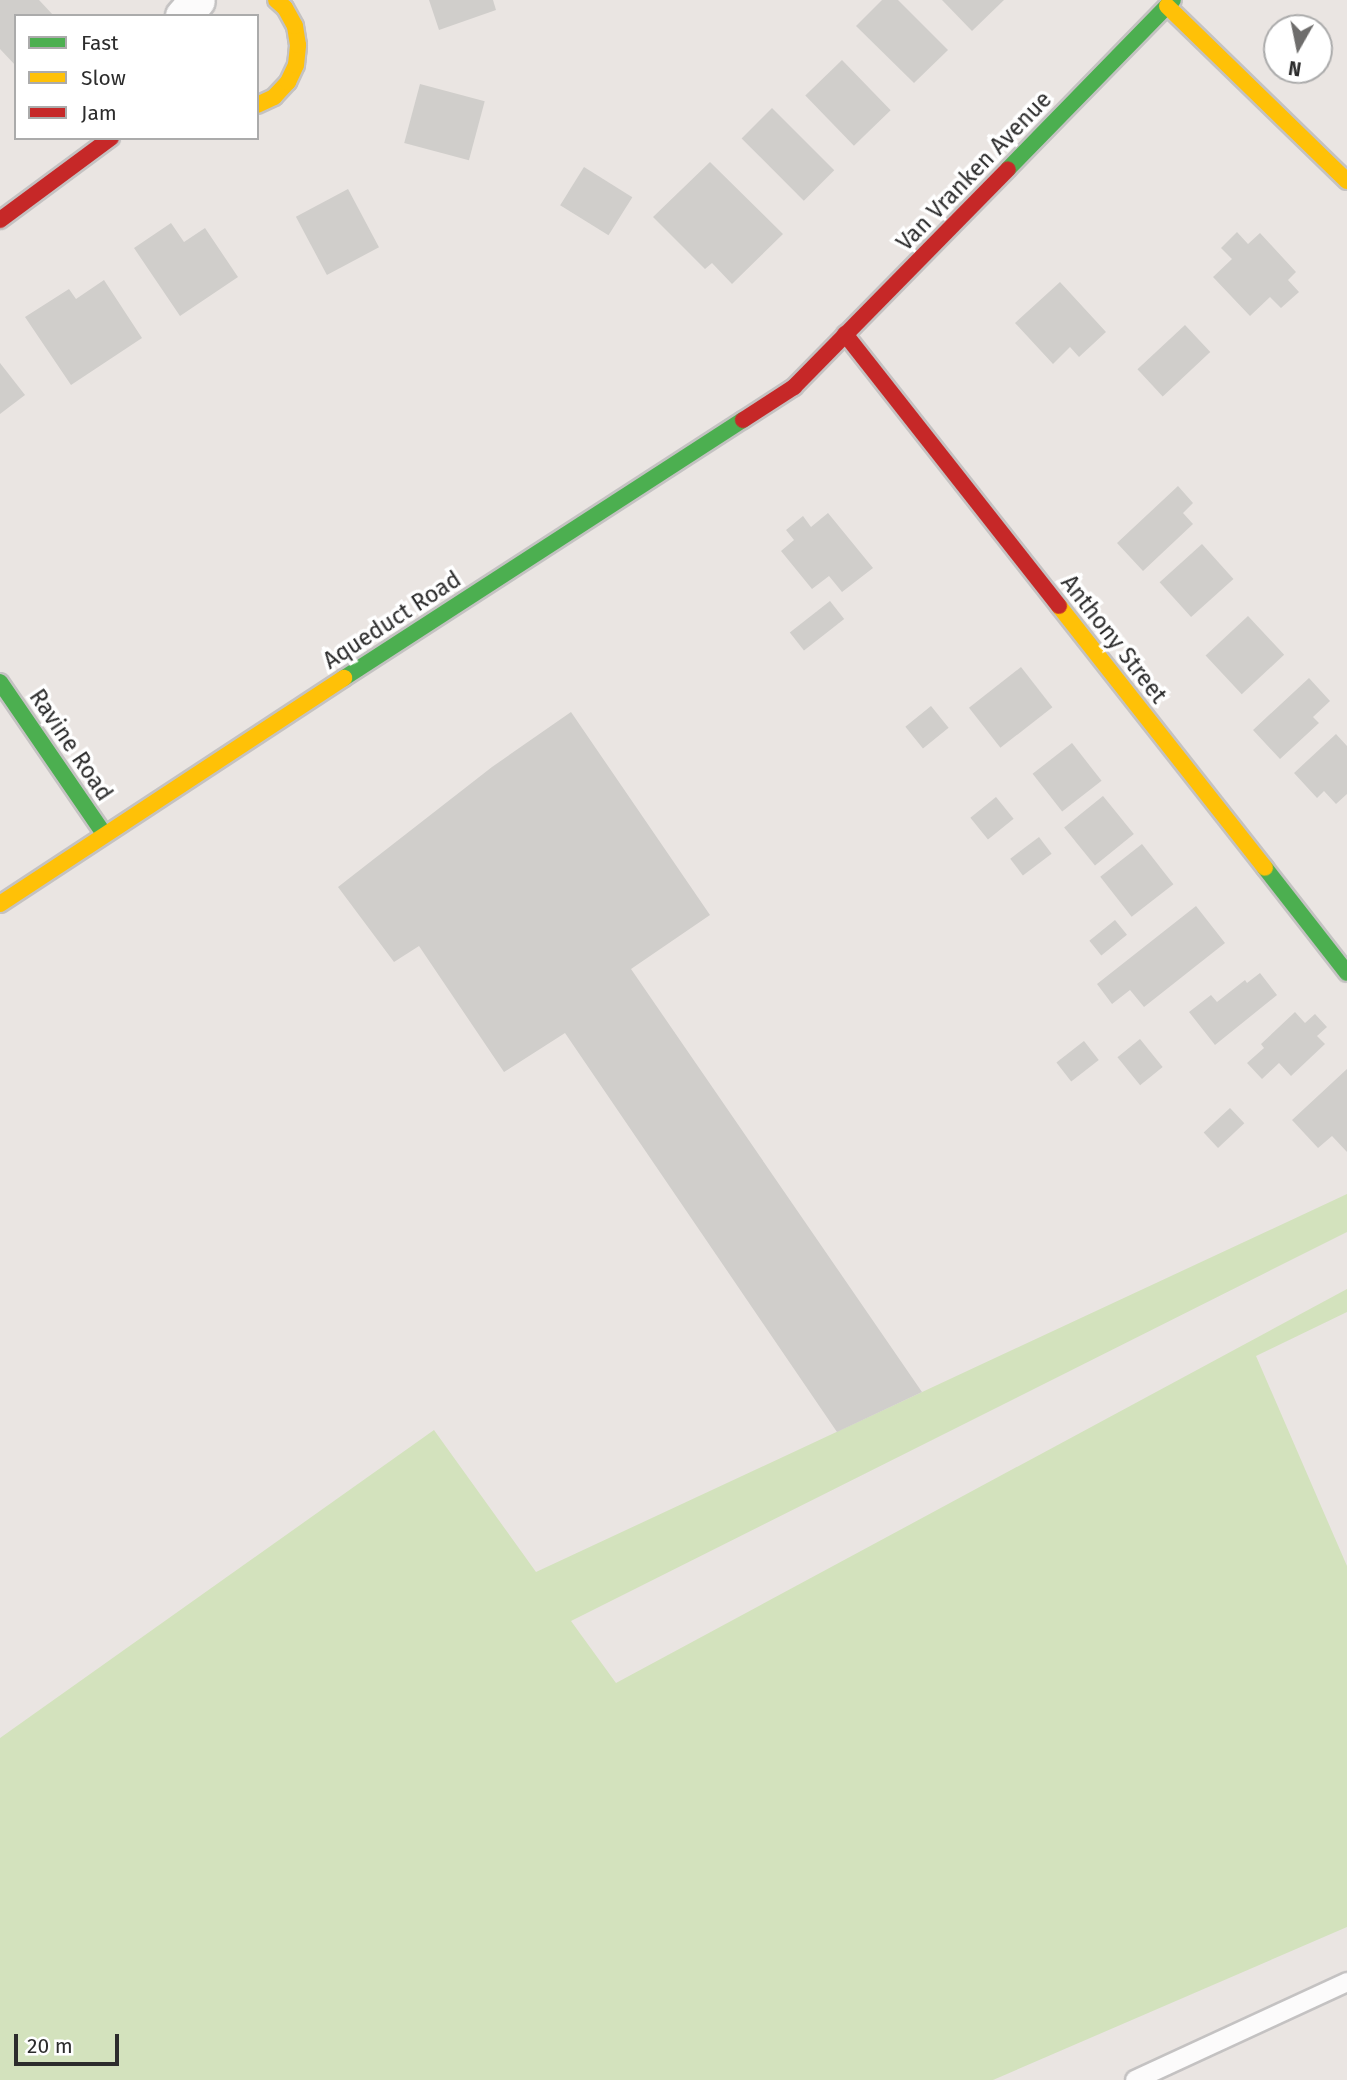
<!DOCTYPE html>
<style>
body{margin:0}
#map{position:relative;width:1347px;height:2080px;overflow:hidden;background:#eae5e2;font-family:"Fira Sans",sans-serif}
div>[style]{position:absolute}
.green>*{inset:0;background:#d3e2bd}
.building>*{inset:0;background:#d0cecb;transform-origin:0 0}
.roads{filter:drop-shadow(2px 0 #c4c2c2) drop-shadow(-2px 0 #c4c2c2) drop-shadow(0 2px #c4c2c2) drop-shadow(0 -2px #c4c2c2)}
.lane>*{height:18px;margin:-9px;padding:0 9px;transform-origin:9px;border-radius:9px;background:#fcfbfb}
.street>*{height:35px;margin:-17.5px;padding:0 17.5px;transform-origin:17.5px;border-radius:17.5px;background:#fcfbfb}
.fast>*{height:16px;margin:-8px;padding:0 8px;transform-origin:8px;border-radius:8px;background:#4caf50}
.slow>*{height:16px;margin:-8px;padding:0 8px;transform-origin:8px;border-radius:8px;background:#ffc107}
.jam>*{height:16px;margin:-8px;padding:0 8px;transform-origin:8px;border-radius:8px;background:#c62828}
span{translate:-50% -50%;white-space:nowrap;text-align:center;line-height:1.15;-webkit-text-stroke:7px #fff;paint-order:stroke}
.street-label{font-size:23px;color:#2c2c2c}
.legend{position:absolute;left:14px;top:14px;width:245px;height:126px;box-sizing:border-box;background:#fff;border:2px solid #ababab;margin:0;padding:9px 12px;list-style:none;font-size:21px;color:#2c2c2c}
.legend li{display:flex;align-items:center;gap:14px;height:35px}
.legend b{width:35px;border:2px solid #ababab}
.north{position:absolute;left:1263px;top:14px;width:70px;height:70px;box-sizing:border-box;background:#fff;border:2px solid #ababab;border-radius:50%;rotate:189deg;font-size:19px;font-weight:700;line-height:28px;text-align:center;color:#2c2c2c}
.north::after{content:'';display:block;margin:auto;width:24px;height:32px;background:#6e6d6c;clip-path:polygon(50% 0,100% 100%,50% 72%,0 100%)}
.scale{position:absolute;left:14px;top:2034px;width:105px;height:32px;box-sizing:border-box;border:4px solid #2c2c2c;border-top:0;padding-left:9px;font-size:21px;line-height:24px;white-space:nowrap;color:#2c2c2c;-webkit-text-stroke:5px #fff;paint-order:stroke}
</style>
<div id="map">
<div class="green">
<i style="clip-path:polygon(1347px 1194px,1347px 1232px,571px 1621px,616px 1683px,1347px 1289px,1347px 1312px,1256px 1356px,1347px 1566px,1347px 1927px,993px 2080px,0 2080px,0 1738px,434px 1430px,536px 1572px)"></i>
</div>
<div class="building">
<i style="clip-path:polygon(0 0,39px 0,54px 16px,16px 16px,16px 66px,0 49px)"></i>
<i style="clip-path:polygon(429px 0,493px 0,496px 10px,439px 30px)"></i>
<i style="clip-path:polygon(882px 0,898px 0,948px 50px,914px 83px,856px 26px)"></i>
<i style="clip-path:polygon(942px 0,1004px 0,972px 31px)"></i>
<i style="left:842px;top:60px;width:70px;height:51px;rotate:46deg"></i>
<i style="left:420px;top:84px;width:67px;height:61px;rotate:15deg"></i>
<i style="left:772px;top:108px;width:88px;height:43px;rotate:45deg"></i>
<i style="clip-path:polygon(710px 162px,783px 234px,732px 284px,712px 263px,705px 269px,653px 217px)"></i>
<i style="left:584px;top:167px;width:57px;height:45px;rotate:32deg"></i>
<i style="left:348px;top:189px;width:66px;height:59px;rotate:62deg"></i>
<i style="clip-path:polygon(171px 223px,184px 242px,205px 228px,238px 277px,180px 316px,134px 248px)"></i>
<i style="clip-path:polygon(1237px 232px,1248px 244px,1260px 233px,1296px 272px,1288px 280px,1299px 292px,1281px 308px,1270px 297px,1250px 316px,1213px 277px,1232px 259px,1221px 248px)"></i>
<i style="clip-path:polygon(104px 280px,142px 338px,71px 385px,25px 317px,69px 289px,76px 299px)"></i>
<i style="clip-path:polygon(1060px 282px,1106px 332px,1079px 357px,1070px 347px,1053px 364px,1015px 323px)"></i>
<i style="left:1185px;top:325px;width:37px;height:65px;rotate:47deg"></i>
<i style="clip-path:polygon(0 363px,25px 395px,0 414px)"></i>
<i style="clip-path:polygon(1178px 486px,1193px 503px,1183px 513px,1193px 524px,1143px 571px,1117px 543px)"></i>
<i style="clip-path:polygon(828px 513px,873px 568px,842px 592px,829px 576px,812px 589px,781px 551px,794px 540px,786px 530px,803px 516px,811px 527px)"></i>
<i style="left:1202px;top:544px;width:47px;height:57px;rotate:48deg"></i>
<i style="left:830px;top:601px;width:23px;height:51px;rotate:52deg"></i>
<i style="left:1248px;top:616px;width:53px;height:58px;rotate:47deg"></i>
<i style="left:1021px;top:667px;width:51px;height:66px;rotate:52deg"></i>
<i style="clip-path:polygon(1309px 678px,1330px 701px,1313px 717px,1319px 723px,1280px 759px,1253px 730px)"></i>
<i style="left:931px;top:706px;width:28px;height:33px;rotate:51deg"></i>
<i style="clip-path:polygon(571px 712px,710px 915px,631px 969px,922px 1392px,837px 1432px,565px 1033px,504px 1072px,419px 946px,394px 962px,338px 887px,492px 767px)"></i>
<i style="clip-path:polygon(1336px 734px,1347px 746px,1347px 794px,1336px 804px,1324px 791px,1317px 798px,1294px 773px)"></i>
<i style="left:1072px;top:743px;width:48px;height:50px;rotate:52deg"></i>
<i style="left:1103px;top:796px;width:49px;height:50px;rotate:51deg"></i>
<i style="left:996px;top:797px;width:28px;height:33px;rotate:51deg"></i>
<i style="left:1039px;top:837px;width:21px;height:36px;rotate:53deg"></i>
<i style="left:1142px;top:844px;width:51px;height:53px;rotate:52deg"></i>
<i style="clip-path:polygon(1196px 906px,1225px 943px,1144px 1007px,1130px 990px,1112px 1004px,1097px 984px)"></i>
<i style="left:1115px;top:920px;width:19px;height:33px;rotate:51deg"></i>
<i style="clip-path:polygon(1260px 973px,1277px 995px,1215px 1045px,1189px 1012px,1211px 995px,1217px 1002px,1245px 980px,1247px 983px)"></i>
<i style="clip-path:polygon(1295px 1012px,1305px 1023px,1315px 1014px,1327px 1027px,1317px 1036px,1325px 1044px,1291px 1076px,1279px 1063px,1262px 1079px,1247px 1063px,1264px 1048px,1261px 1044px)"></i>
<i style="left:1140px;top:1039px;width:36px;height:29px;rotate:51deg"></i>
<i style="left:1084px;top:1041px;width:24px;height:35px;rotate:52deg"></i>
<i style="clip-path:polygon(1347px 1069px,1347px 1152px,1332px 1136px,1318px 1148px,1292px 1120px)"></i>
<i style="left:1230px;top:1108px;width:21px;height:36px;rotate:47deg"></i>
</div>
<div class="roads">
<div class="lane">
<i style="left:1135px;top:2080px;width:234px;rotate:-24.8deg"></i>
</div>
<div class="street">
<i style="left:183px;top:16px;width:21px;rotate:-49deg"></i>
</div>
<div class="fast">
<i style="left:1008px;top:169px;width:236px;rotate:-45.7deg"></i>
<i style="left:344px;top:678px;width:475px;rotate:-32.9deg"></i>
<i style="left:0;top:682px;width:184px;rotate:55.6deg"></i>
<i style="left:1265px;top:868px;width:133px;rotate:52deg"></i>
</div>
<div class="slow">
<i style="left:1167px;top:6px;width:251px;rotate:44.2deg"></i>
<i style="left:257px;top:105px;width:19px;rotate:-25deg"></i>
<i style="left:274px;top:97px;width:21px;rotate:-47deg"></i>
<i style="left:288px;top:82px;width:19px;rotate:-65deg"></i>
<i style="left:296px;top:65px;width:20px;rotate:-84deg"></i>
<i style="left:298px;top:45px;width:19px;rotate:-99deg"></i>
<i style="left:295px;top:26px;width:21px;rotate:-119deg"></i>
<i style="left:285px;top:8px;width:12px;rotate:-138deg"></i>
<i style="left:1059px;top:606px;width:333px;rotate:51.8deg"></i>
<i style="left:0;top:904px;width:412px;rotate:-33.3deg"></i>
</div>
<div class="jam">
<i style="left:0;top:220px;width:138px;rotate:-36.5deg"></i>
<i style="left:845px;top:334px;width:346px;rotate:51.8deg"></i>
<i style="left:743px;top:420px;width:61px;rotate:-32.9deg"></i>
<i style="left:794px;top:387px;width:305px;rotate:-45.5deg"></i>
</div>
</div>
<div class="street-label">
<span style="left:974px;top:171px;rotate:-46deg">Van Vranken Avenue</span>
<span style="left:392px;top:620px;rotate:-33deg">Aqueduct Road</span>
<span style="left:1114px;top:639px;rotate:52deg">Anthony Street</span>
<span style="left:71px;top:745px;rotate:56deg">Ravine Road</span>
</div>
<ul class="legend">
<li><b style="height:9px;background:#4caf50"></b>Fast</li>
<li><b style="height:9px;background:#ffc107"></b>Slow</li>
<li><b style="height:9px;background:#c62828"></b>Jam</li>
</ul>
<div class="north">N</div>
<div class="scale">20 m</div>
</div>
